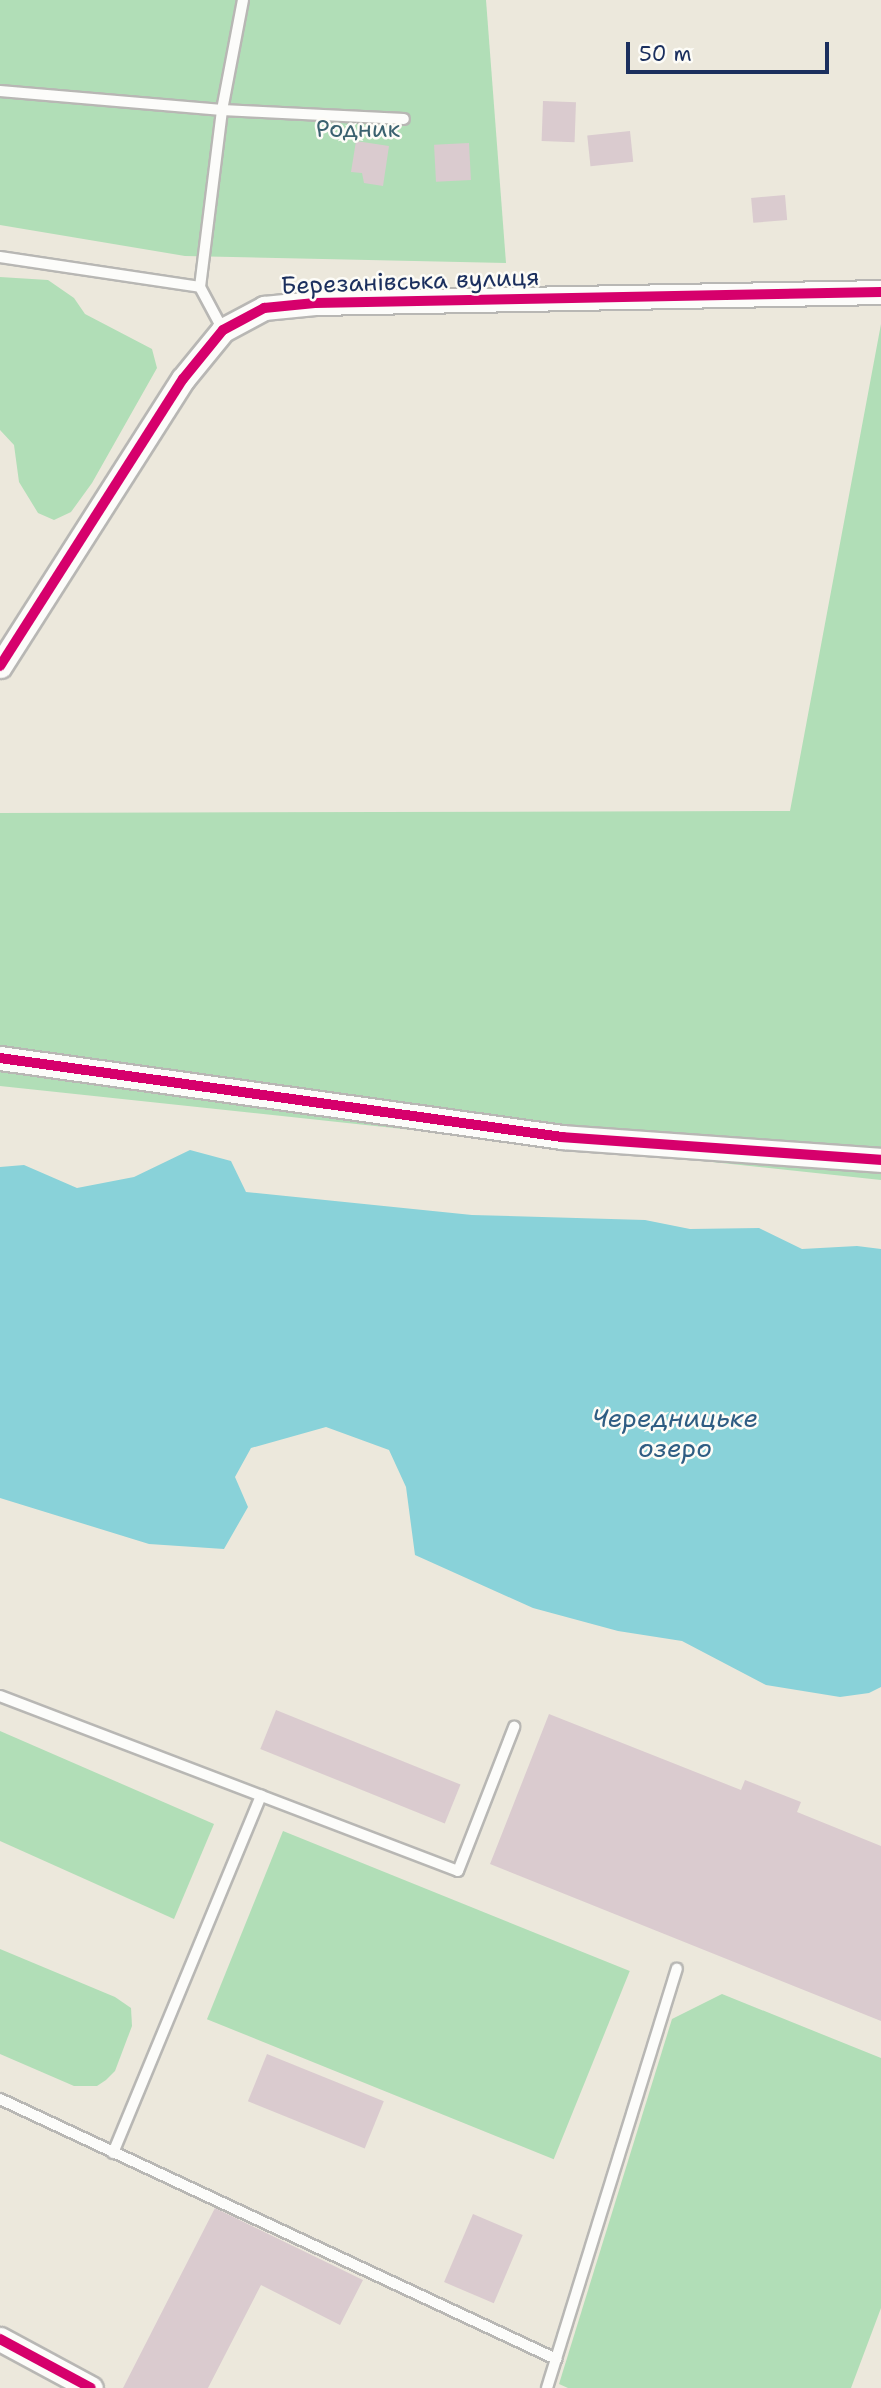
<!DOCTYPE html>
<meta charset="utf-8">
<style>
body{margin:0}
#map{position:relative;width:881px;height:2388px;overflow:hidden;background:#ece8dc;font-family:"Shantell Sans",sans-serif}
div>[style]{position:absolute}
.green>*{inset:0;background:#b1deb7;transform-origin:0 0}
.water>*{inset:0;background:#89d2d9}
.building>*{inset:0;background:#dacbcf;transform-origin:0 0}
.roads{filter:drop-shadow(2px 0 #b8b7b4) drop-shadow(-2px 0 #b8b7b4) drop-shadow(0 2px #b8b7b4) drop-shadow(0 -2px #b8b7b4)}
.service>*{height:10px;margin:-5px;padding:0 5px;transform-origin:5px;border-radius:5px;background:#fcfcfa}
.minor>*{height:23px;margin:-11.5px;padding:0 11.5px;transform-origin:11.5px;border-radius:11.5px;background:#fcfcfa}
.cycleway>*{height:10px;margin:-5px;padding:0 5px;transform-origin:5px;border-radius:5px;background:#d6006c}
span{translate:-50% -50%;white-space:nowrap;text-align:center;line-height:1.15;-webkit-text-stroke:5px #fdfcf7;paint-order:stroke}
.park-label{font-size:24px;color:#3a616f}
.street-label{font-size:24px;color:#1b2f5e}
.water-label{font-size:26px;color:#2f5d83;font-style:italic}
.scale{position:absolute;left:626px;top:42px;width:203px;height:32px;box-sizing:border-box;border:4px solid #1b2f5e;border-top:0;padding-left:9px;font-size:21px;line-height:24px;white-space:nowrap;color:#1b2f5e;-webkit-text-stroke:5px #fdfcf7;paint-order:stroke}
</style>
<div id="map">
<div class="green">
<i style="clip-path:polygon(0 0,486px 0,506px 263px,185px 256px,0 225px)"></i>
<i style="clip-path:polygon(0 277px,48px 280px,74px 298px,85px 314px,152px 349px,157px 368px,92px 483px,71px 512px,54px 520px,38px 513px,19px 482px,14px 445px,0 430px)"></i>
<i style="clip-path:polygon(881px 324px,881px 1180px,0 1086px,0 813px,790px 811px)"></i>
<i style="clip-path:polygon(0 1731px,214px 1824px,174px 1919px,0 1841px)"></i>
<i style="left:283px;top:1831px;width:374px;height:203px;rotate:22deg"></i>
<i style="clip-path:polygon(0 1949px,115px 1997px,131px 2008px,132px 2026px,115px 2071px,106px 2080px,97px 2086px,74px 2086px,0 2054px)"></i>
<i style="clip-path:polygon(722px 1994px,881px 2058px,881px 2308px,851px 2388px,568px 2388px,559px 2384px,672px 2019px)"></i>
</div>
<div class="water">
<i style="clip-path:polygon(190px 1150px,231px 1161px,246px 1192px,472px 1215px,645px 1220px,690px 1229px,759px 1228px,802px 1249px,857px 1246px,881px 1249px,881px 1687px,869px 1693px,840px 1697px,766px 1685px,682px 1641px,618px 1631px,533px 1608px,415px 1555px,406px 1487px,389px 1450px,326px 1427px,251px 1448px,235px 1477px,248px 1507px,224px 1549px,149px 1544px,0 1498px,0 1167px,24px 1165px,77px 1188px,134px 1177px)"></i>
</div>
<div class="building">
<i style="left:543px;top:101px;width:33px;height:40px;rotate:2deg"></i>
<i style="left:630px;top:131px;width:31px;height:43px;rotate:84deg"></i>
<i style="clip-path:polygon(356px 141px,389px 146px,383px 186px,364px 183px,362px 173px,351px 172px)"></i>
<i style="left:469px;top:143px;width:37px;height:35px;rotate:87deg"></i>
<i style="left:785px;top:195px;width:25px;height:34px;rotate:85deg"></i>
<i style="left:276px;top:1710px;width:199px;height:42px;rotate:22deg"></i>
<i style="clip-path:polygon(549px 1714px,741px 1790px,745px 1780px,801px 1802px,797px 1812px,881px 1846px,881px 2021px,490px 1864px)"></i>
<i style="left:267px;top:2054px;width:126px;height:51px;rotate:22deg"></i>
<i style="clip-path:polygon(215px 2208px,363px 2280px,340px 2325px,261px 2285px,208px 2388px,123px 2388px)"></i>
<i style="left:473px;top:2214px;width:54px;height:74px;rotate:23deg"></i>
</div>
<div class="roads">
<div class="service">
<i style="left:0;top:91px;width:223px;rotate:4.9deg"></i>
<i style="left:222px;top:110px;width:182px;rotate:2.8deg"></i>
<i style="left:0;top:257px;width:202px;rotate:8.5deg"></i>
<i style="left:223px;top:330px;width:49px;rotate:-118.1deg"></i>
<i style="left:200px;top:287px;width:178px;rotate:-82.9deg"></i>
<i style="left:222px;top:110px;width:112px;rotate:-79.2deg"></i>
<i style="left:0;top:1696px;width:490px;rotate:20.9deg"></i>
<i style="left:458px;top:1871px;width:155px;rotate:-68.7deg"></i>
<i style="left:0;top:2099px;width:614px;rotate:25.06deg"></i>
<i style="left:113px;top:2153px;width:387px;rotate:-67.5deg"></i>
<i style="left:547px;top:2388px;width:439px;rotate:-72.8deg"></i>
</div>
<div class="minor">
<i style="left:0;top:666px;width:340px;rotate:-57.5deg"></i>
<i style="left:183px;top:379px;width:63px;rotate:-50.8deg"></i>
<i style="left:223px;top:330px;width:47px;rotate:-28.2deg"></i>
<i style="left:264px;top:308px;width:51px;rotate:-5.6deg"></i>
<i style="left:315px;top:303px;width:566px;rotate:-1.11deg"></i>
<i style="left:0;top:1058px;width:568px;rotate:8deg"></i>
<i style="left:562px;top:1137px;width:320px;rotate:4.1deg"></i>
<i style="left:0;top:2339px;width:103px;rotate:28.3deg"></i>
</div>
</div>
<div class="cycleway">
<i style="left:0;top:666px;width:340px;rotate:-57.5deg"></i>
<i style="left:183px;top:379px;width:63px;rotate:-50.8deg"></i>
<i style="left:223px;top:330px;width:47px;rotate:-28.2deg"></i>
<i style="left:264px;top:308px;width:51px;rotate:-5.6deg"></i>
<i style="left:315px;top:303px;width:566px;rotate:-1.11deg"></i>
<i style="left:0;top:1058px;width:568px;rotate:8deg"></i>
<i style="left:562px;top:1137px;width:320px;rotate:4.1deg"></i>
<i style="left:0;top:2339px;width:103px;rotate:28.3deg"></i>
</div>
<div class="park-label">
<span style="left:358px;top:130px">Родник</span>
</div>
<div class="street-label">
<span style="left:410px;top:282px;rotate:-2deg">Березанівська вулиця</span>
</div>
<div class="water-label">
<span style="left:675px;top:1433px">Чередницьке<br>озеро</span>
</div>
<div class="scale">50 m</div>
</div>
